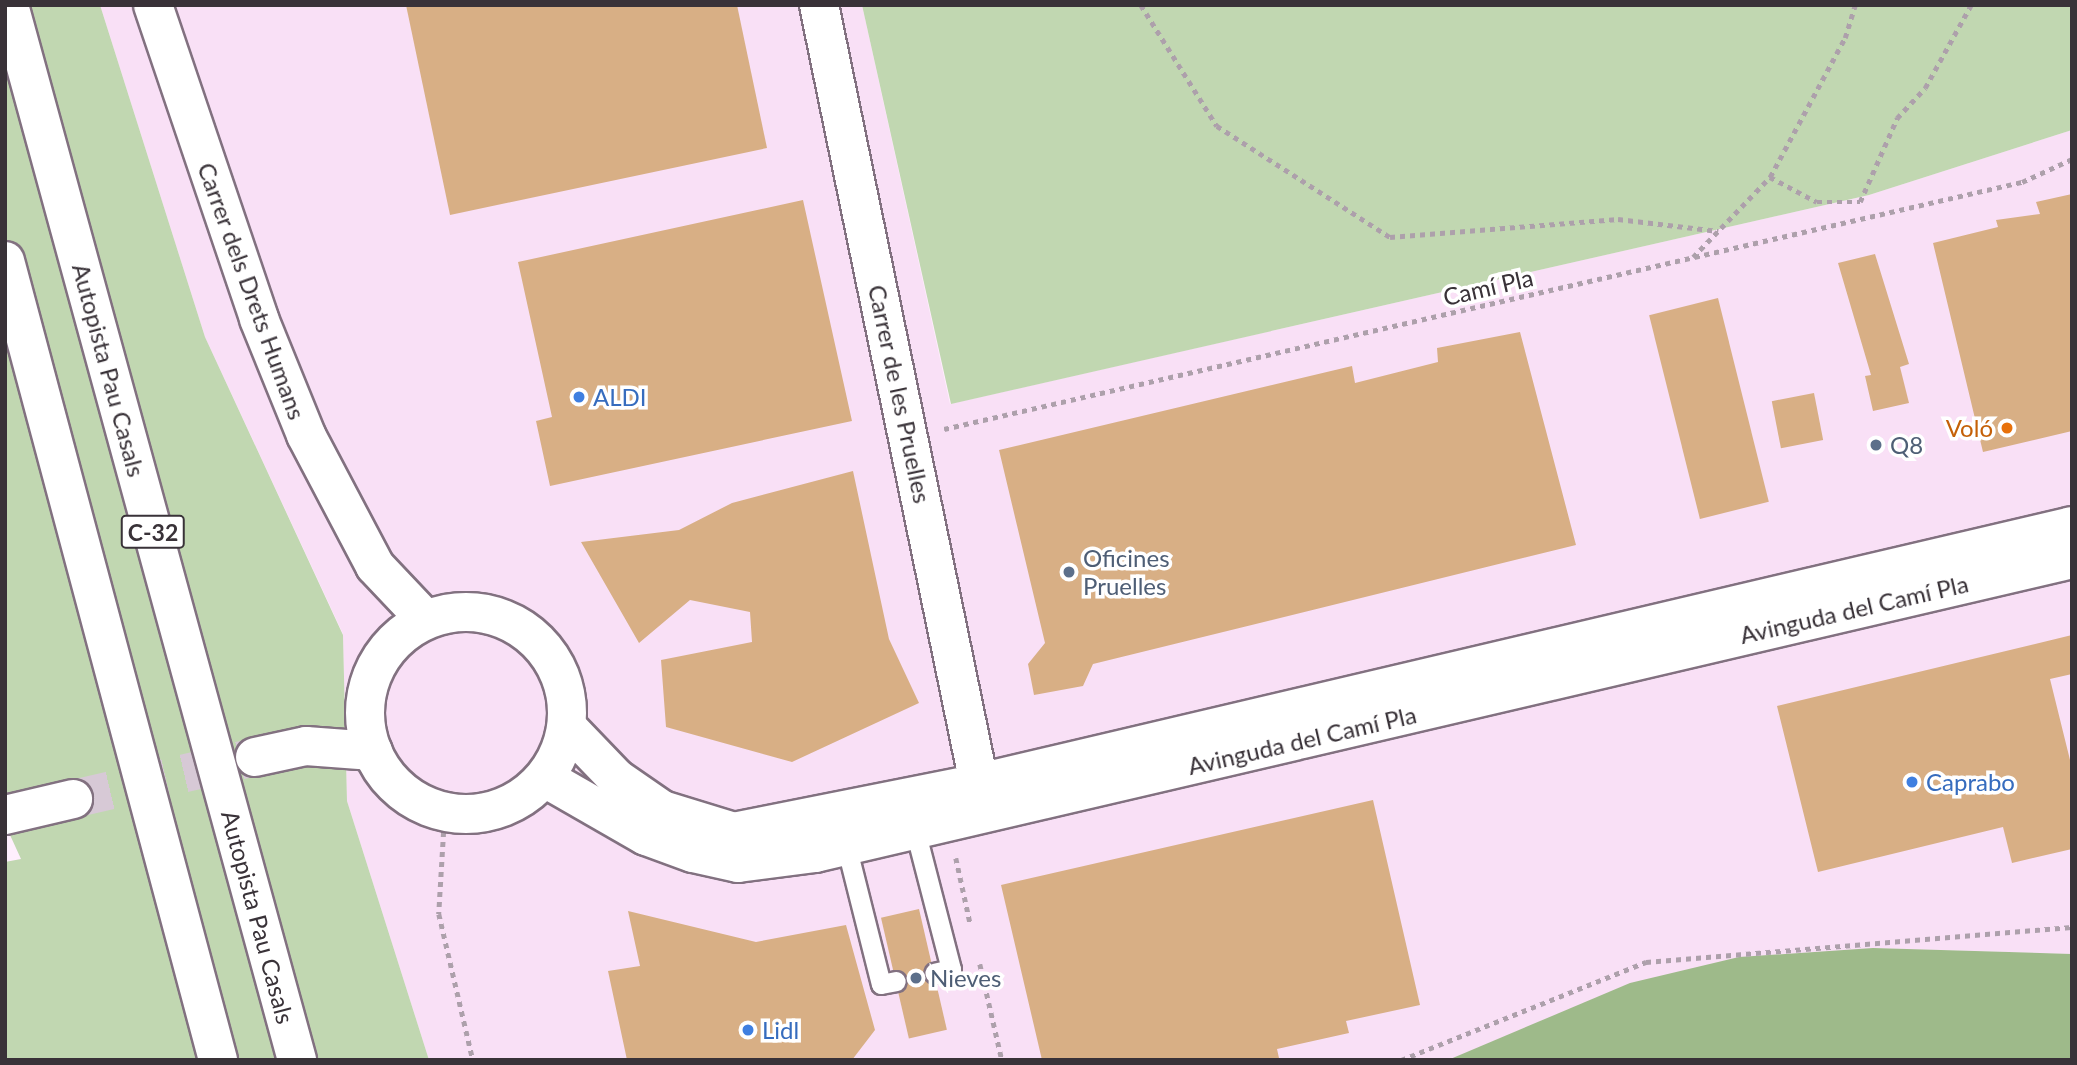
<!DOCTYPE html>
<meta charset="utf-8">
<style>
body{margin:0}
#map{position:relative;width:2077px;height:1065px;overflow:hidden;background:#ffeffd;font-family:Lato,sans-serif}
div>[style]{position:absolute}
.built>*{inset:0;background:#f9e0f6}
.green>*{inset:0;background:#c1d7b1}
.forest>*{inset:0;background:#9eba8a}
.building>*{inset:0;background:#d8af85;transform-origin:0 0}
.secondary-tunnel>*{height:38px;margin-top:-19px;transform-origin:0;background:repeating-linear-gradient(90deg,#d7c9d6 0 38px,transparent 0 57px)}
.path>*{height:4.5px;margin-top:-2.25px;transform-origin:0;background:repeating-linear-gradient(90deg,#ada0ab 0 5px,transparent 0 10px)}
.roads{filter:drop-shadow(2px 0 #827180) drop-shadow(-2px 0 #827180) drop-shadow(0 2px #827180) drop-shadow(0 -2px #827180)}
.lane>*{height:19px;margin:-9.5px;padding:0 9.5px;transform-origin:9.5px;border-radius:9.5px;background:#fff}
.street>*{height:38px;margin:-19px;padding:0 19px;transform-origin:19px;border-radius:19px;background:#fff}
.secondary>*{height:38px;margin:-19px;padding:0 19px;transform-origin:19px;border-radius:19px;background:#fff}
.secondary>.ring{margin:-19px;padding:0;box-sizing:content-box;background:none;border:38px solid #fff;border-radius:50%}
.highway>*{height:38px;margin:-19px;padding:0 19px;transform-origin:19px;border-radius:19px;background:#fff}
.dots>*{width:19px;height:19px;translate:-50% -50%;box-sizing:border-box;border:4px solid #fff;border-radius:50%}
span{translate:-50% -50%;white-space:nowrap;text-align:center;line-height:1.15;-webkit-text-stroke:7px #fff;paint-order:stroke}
.shield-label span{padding:2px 5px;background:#fff;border:2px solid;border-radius:5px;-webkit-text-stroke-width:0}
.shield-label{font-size:23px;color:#393238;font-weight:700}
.street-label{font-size:24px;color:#393238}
.shop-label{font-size:24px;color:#366cbe}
.left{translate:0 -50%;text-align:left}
.food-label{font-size:24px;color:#c56008}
.right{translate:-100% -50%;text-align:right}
.service-label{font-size:24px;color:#4e5e75}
.frame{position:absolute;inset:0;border:7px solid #393238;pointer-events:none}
</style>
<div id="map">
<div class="built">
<i style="clip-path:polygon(100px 5px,862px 5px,950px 404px,1869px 195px,2072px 130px,2072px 954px,1873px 948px,1516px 1035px,1448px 1060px,429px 1060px,347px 801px,343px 634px,205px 337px)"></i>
</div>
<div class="green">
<i style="clip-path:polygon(5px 5px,100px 5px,205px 337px,343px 635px,347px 801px,429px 1060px,5px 1060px,5px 862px,21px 859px,5px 824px)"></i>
<i style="clip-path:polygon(862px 5px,2072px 5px,2072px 130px,1869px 195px,951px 404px)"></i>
</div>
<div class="forest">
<i style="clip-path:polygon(1873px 948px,2072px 954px,2072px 1060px,1448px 1060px,1630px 983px,1739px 957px)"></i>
</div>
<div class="building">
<i style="clip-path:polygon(406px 5px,737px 5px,767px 148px,450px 215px)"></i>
<i style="clip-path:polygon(2072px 194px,2072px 431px,1983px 452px,1933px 243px,1998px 227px,1996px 220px,2040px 214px,2036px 202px)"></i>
<i style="clip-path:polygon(803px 200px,852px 421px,550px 486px,536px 421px,552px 417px,518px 262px)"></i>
<i style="clip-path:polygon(1875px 254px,1909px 364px,1900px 367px,1909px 403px,1873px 411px,1865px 376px,1871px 375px,1838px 263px)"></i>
<i style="left:1718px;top:298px;width:210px;height:71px;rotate:76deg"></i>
<i style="clip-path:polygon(1520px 332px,1576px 545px,1093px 664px,1083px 686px,1034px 695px,1028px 664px,1045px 643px,999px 450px,1352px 366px,1355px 383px,1438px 362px,1437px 348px)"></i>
<i style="left:1814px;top:393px;width:48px;height:43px;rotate:79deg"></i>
<i style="clip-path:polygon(853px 471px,889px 639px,919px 703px,792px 762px,666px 727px,661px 660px,752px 642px,750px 612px,690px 600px,639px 643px,581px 542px,679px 530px,732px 503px)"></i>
<i style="clip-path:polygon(2072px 635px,2072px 674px,2050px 679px,2072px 768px,2072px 849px,2012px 863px,2003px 827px,1818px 872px,1777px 706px)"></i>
<i style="clip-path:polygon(1373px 800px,1420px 1005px,1346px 1021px,1349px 1033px,1277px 1049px,1279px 1058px,1271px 1060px,1042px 1060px,1001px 885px)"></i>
<i style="left:919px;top:909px;width:124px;height:39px;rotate:77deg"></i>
<i style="clip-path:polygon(628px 911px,756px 942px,846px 925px,875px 1030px,852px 1060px,627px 1060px,608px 971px,640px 966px)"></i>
</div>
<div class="secondary-tunnel">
<i style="left:73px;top:799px;width:187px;rotate:-13deg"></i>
</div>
<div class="path">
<i style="left:1141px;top:5px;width:143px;rotate:57.9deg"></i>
<i style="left:1217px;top:126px;width:206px;rotate:32.7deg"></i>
<i style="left:1390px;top:237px;width:229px;rotate:-4.5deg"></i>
<i style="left:1618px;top:219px;width:101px;rotate:6.8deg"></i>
<i style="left:1770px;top:177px;width:53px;rotate:28deg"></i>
<i style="left:1817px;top:202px;width:43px"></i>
<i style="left:1860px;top:202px;width:92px;rotate:-66.2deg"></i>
<i style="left:1897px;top:118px;width:41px;rotate:-47deg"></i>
<i style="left:1925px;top:88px;width:95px;rotate:-61deg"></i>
<i style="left:1693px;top:257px;width:111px;rotate:-46.1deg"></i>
<i style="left:1770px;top:177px;width:158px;rotate:-61.7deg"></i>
<i style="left:1845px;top:38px;width:34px;rotate:-73deg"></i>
<i style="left:944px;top:429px;width:1106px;rotate:-12.91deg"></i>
<i style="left:2022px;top:182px;width:55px;rotate:-24.7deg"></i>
<i style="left:445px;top:812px;width:102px;rotate:93.4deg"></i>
<i style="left:439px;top:914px;width:150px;rotate:76.9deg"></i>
<i style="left:956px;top:858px;width:66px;rotate:77.7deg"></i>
<i style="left:980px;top:964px;width:98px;rotate:77.1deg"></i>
<i style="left:1401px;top:1060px;width:264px;rotate:-21.8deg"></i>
<i style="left:1646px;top:962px;width:427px;rotate:-4.7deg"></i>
</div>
<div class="roads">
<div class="lane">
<i style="left:915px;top:830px;width:144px;rotate:75.5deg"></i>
<i style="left:951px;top:969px;width:17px;rotate:167deg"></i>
<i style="left:846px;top:845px;width:143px;rotate:75.9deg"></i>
<i style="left:881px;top:984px;width:15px;rotate:-11deg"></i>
</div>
<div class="street">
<i style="left:819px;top:5px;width:794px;rotate:78.38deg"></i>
</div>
<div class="secondary">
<i style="left:153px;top:5px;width:331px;rotate:71.3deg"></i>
<i style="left:259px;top:319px;width:125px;rotate:67.9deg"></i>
<i style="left:306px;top:435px;width:148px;rotate:62.2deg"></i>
<i style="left:375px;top:566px;width:74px;rotate:46.6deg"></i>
<i class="ring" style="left:365px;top:612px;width:164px;height:164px"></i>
<i style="left:567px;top:727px;width:71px;rotate:46.1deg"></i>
<i style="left:616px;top:778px;width:56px;rotate:34.8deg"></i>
<i style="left:662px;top:810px;width:75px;rotate:17deg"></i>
<i style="left:734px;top:832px;width:250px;rotate:-11.3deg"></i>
<i style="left:979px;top:783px;width:1123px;rotate:-13.23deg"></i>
<i style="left:255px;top:757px;width:52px;rotate:-12.2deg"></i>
<i style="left:306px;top:746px;width:67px;rotate:4.3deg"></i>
<i style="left:545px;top:778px;width:116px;rotate:29.9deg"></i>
<i style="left:646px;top:836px;width:50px;rotate:19.9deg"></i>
<i style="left:693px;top:853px;width:46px;rotate:12.5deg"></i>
<i style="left:738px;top:863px;width:78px;rotate:-7.4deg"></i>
<i style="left:815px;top:853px;width:1291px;rotate:-13.16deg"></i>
<i style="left:5px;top:815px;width:70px;rotate:-13.2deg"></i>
</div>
<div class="highway">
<i style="left:9px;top:5px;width:1094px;rotate:74.73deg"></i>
<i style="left:5px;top:261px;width:827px;rotate:75.07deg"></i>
</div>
</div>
<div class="dots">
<i style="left:579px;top:397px;background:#3f7fe0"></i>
<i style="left:2007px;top:428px;background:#e8710a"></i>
<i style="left:1876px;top:445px;background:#5c6f8a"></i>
<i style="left:1069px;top:572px;background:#5c6f8a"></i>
<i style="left:1912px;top:782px;background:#3f7fe0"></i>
<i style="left:916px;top:978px;background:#5c6f8a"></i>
<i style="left:748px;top:1030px;background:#3f7fe0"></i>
</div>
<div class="shield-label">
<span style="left:153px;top:532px">C-32</span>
</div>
<div class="street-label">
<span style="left:1488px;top:287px;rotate:-13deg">Camí Pla</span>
<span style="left:252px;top:291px;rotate:70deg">Carrer dels Drets Humans</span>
<span style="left:109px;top:370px;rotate:75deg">Autopista Pau Casals</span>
<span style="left:900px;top:394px;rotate:78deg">Carrer de les Pruelles</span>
<span style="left:1854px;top:609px;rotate:-13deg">Avinguda del Camí Pla</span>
<span style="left:1302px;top:740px;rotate:-13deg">Avinguda del Camí Pla</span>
<span style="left:258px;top:917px;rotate:75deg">Autopista Pau Casals</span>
</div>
<div class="shop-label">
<span class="left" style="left:593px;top:397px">ALDI</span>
<span class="left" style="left:1926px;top:782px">Caprabo</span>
<span class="left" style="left:762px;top:1030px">Lidl</span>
</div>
<div class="food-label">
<span class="right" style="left:1993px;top:428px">Voló</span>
</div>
<div class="service-label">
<span class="left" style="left:1890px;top:445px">Q8</span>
<span class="left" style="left:1083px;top:572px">Oficines<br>Pruelles</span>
<span class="left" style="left:930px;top:978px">Nieves</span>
</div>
<div class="frame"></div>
</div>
